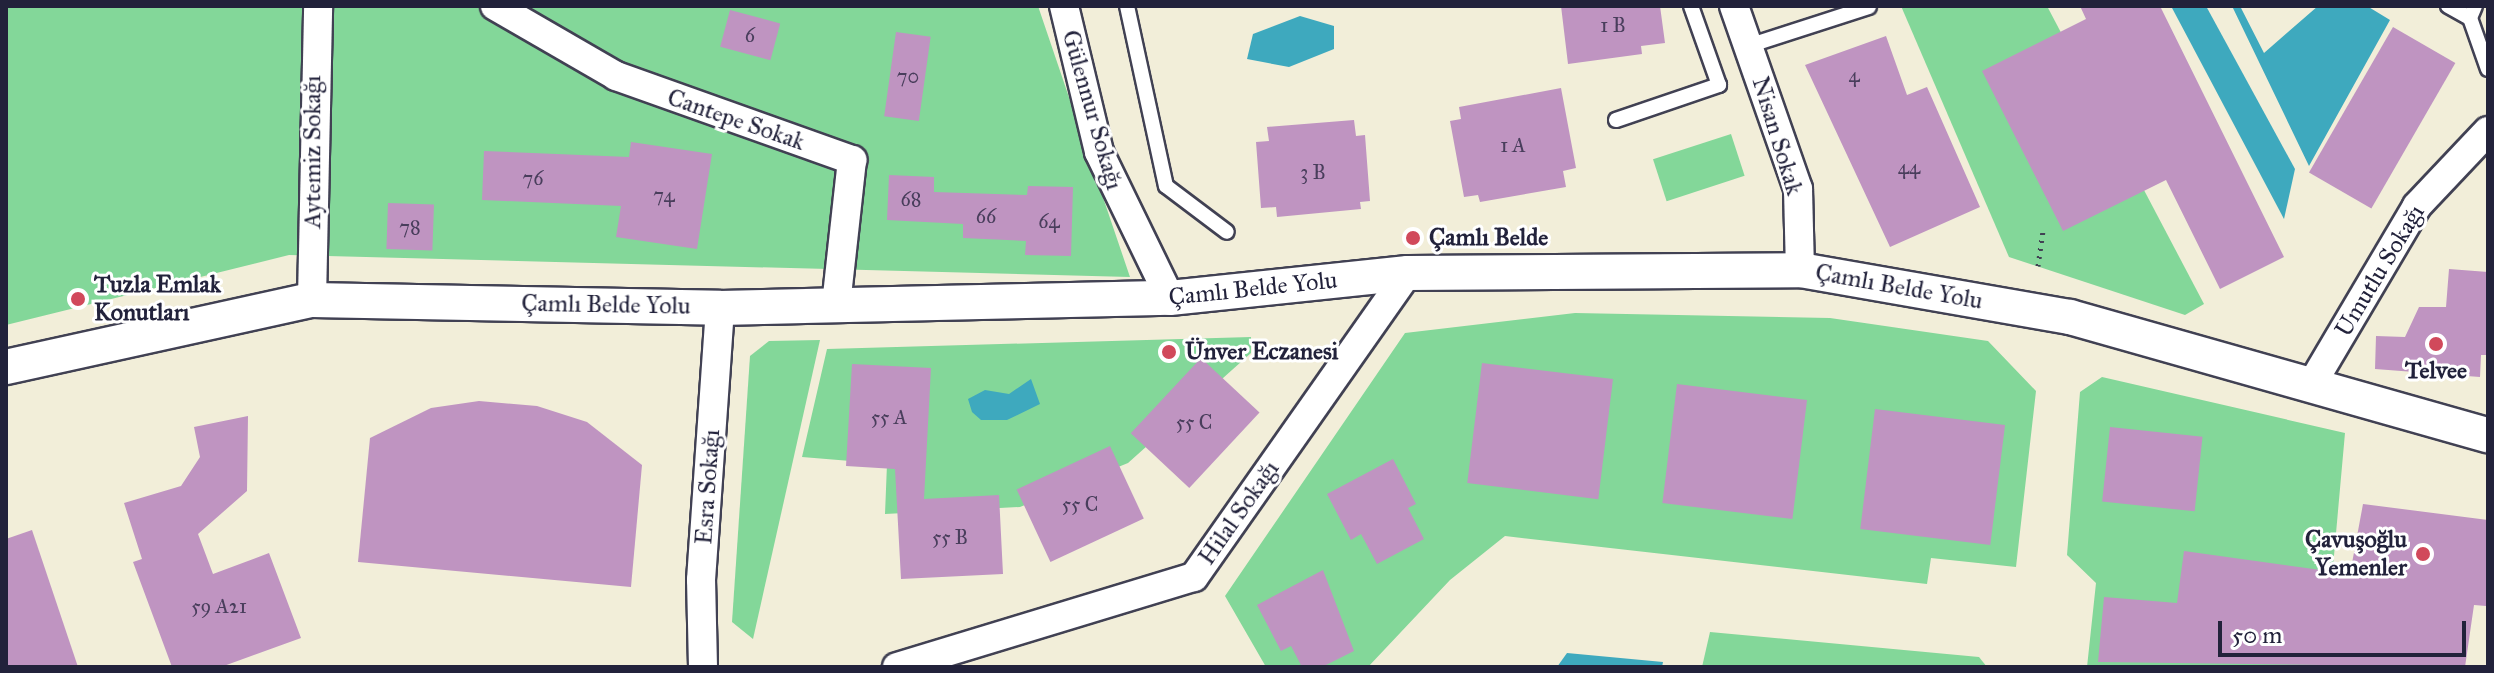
<!DOCTYPE html>
<meta charset="utf-8">
<style>
body{margin:0}
#map{position:relative;width:2494px;height:673px;overflow:hidden;background:#f2eed9;font-family:"IM FELL Great Primer",serif}
div>[style]{position:absolute}
.green>*{inset:0;background:#83d799;transform-origin:0 0}
.water>*{inset:0;background:#3ea9be}
.building>*{inset:0;background:#bf94c1;transform-origin:0 0}
.path>*{height:5px;margin-top:-2.5px;transform-origin:0;background:repeating-linear-gradient(90deg,#414153 0 2px,transparent 0 8px)}
.roads{filter:drop-shadow(2px 0 #414153) drop-shadow(-2px 0 #414153) drop-shadow(0 2px #414153) drop-shadow(0 -2px #414153)}
.service>*{height:14px;margin:-7px;padding:0 7px;transform-origin:7px;border-radius:7px;background:#fff}
.minor>*{height:28px;margin:-14px;padding:0 14px;transform-origin:14px;border-radius:14px;background:#fff}
.tertiary>*{height:34px;margin:-17px;padding:0 17px;transform-origin:17px;border-radius:17px;background:#fff}
.dots>*{width:22px;height:22px;translate:-50% -50%;box-sizing:border-box;border:4px solid #fff;border-radius:50%}
span{translate:-50% -50%;white-space:nowrap;text-align:center;line-height:1.15;-webkit-text-stroke:6px #fff;paint-order:stroke}
.number-label{font-size:20px;color:#493e5c}
.number-label span{-webkit-text-stroke-width:0}
.street-label{font-size:24px;color:#22223b}
.poi-label{font-size:24px;color:#22223b;font-weight:700}
.left{translate:0 -50%;text-align:left}
.right{translate:-100% -50%;text-align:right}
.frame{position:absolute;inset:0;border:8px solid #22223b;pointer-events:none}
.scale{position:absolute;left:2218px;top:621px;width:248px;height:36px;box-sizing:border-box;border:4px solid #22223b;border-top:0;padding-left:10px;font-size:24px;line-height:28px;white-space:nowrap;color:#22223b;-webkit-text-stroke:6px #fff;paint-order:stroke}
</style>
<div id="map">
<div class="green">
<i style="clip-path:polygon(6px 6px,1038px 6px,1130px 277px,289px 255px,6px 325px)"></i>
<i style="clip-path:polygon(1901px 6px,2047px 6px,2204px 304px,2185px 315px,2009px 257px)"></i>
<i style="left:1731px;top:134px;width:44px;height:82px;rotate:72deg"></i>
<i style="clip-path:polygon(1575px 313px,1830px 318px,1988px 341px,2036px 391px,2016px 567px,1931px 558px,1927px 584px,1505px 536px,1450px 580px,1368px 667px,1266px 667px,1225px 596px,1405px 333px)"></i>
<i style="clip-path:polygon(1251px 337px,1251px 353px,1128px 463px,1020px 507px,885px 514px,887px 464px,802px 457px,827px 349px)"></i>
<i style="clip-path:polygon(820px 340px,753px 639px,732px 622px,750px 356px,769px 341px)"></i>
<i style="clip-path:polygon(2102px 377px,2345px 433px,2324px 667px,2087px 667px,2096px 583px,2067px 555px,2080px 392px)"></i>
<i style="clip-path:polygon(1710px 632px,1979px 657px,1987px 667px,1702px 667px)"></i>
</div>
<div class="water">
<i style="clip-path:polygon(2171px 6px,2206px 6px,2295px 169px,2284px 219px)"></i>
<i style="clip-path:polygon(2232px 6px,2240px 6px,2264px 53px,2318px 6px,2367px 6px,2390px 20px,2309px 166px)"></i>
<i style="clip-path:polygon(1300px 16px,1334px 26px,1334px 49px,1289px 67px,1247px 59px,1253px 34px)"></i>
<i style="clip-path:polygon(1031px 379px,1040px 404px,1007px 420px,981px 420px,972px 412px,968px 399px,985px 390px,1009px 394px)"></i>
<i style="clip-path:polygon(1567px 653px,1663px 662px,1662px 667px,1557px 667px)"></i>
</div>
<div class="building">
<i style="clip-path:polygon(1561px 6px,1660px 6px,1665px 43px,1641px 46px,1642px 54px,1568px 64px)"></i>
<i style="clip-path:polygon(2080px 6px,2160px 6px,2284px 257px,2220px 289px,2166px 180px,2063px 231px,1982px 71px,2086px 19px)"></i>
<i style="left:730px;top:10px;width:52px;height:38px;rotate:15deg"></i>
<i style="left:2393px;top:27px;width:72px;height:168px;rotate:30deg"></i>
<i style="left:896px;top:32px;width:35px;height:85px;rotate:8deg"></i>
<i style="clip-path:polygon(1886px 36px,1907px 95px,1927px 87px,1980px 207px,1890px 247px,1805px 65px)"></i>
<i style="clip-path:polygon(1561px 88px,1576px 168px,1563px 171px,1566px 187px,1480px 202px,1478px 195px,1464px 197px,1450px 121px,1461px 119px,1459px 107px)"></i>
<i style="clip-path:polygon(1354px 120px,1356px 136px,1365px 135px,1370px 201px,1360px 202px,1361px 209px,1277px 217px,1276px 207px,1261px 208px,1256px 142px,1269px 141px,1267px 127px)"></i>
<i style="clip-path:polygon(631px 142px,712px 154px,697px 249px,616px 237px,621px 206px,482px 200px,484px 151px,629px 157px)"></i>
<i style="clip-path:polygon(889px 175px,934px 177px,934px 192px,1027px 195px,1028px 186px,1073px 187px,1071px 256px,1025px 255px,1026px 241px,963px 238px,963px 224px,887px 220px)"></i>
<i style="left:388px;top:203px;width:46px;height:46px;rotate:2deg"></i>
<i style="clip-path:polygon(2449px 269px,2488px 272px,2488px 355px,2481px 355px,2480px 377px,2375px 369px,2376px 336px,2405px 337px,2419px 307px,2446px 307px)"></i>
<i style="left:1201px;top:358px;width:80px;height:103px;rotate:43deg"></i>
<i style="left:1482px;top:363px;width:132px;height:121px;rotate:7deg"></i>
<i style="clip-path:polygon(852px 364px,931px 368px,924px 499px,999px 495px,1003px 574px,901px 579px,895px 469px,846px 466px)"></i>
<i style="left:1677px;top:384px;width:131px;height:120px;rotate:7deg"></i>
<i style="clip-path:polygon(479px 401px,537px 406px,587px 422px,642px 465px,631px 587px,358px 562px,370px 438px,431px 408px)"></i>
<i style="left:1875px;top:409px;width:131px;height:121px;rotate:7deg"></i>
<i style="clip-path:polygon(248px 416px,247px 491px,198px 534px,213px 574px,269px 553px,301px 638px,221px 667px,172px 667px,133px 562px,142px 559px,124px 503px,181px 486px,200px 457px,194px 427px)"></i>
<i style="left:2110px;top:427px;width:93px;height:75px;rotate:6deg"></i>
<i style="left:1110px;top:446px;width:80px;height:103px;rotate:65deg"></i>
<i style="clip-path:polygon(1393px 459px,1416px 504px,1408px 508px,1424px 539px,1377px 564px,1361px 534px,1351px 540px,1327px 494px)"></i>
<i style="clip-path:polygon(2363px 504px,2488px 520px,2486px 606px,2474px 605px,2465px 667px,2098px 662px,2104px 597px,2177px 603px,2184px 551px,2350px 574px)"></i>
<i style="clip-path:polygon(32px 530px,78px 667px,6px 667px,6px 539px)"></i>
<i style="clip-path:polygon(1323px 570px,1354px 651px,1322px 667px,1302px 667px,1291px 646px,1281px 651px,1257px 605px)"></i>
</div>
<div class="path">
<i style="left:2038px;top:266px;width:35px;rotate:-82deg"></i>
</div>
<div class="roads">
<div class="service">
<i style="left:1127px;top:6px;width:184px;rotate:77.8deg"></i>
<i style="left:1166px;top:186px;width:76px;rotate:37deg"></i>
<i style="left:2448px;top:6px;width:25px;rotate:29deg"></i>
<i style="left:2475px;top:6px;width:13px;rotate:113deg"></i>
<i style="left:2470px;top:18px;width:54px;rotate:70.6deg"></i>
<i style="left:1748px;top:46px;width:127px;rotate:-17.9deg"></i>
<i style="left:1616px;top:120px;width:109px;rotate:-18.8deg"></i>
<i style="left:1719px;top:85px;width:84px;rotate:-109.5deg"></i>
</div>
<div class="minor">
<i style="left:495px;top:6px;width:140px;rotate:30deg"></i>
<i style="left:616px;top:76px;width:251px;rotate:19.6deg"></i>
<i style="left:852px;top:160px;width:146px;rotate:96.3deg"></i>
<i style="left:1064px;top:6px;width:150px;rotate:76.5deg"></i>
<i style="left:1099px;top:152px;width:162px;rotate:64.1deg"></i>
<i style="left:1734px;top:6px;width:194px;rotate:70.7deg"></i>
<i style="left:1798px;top:189px;width:81px;rotate:88.6deg"></i>
<i style="left:312px;top:300px;width:294px;rotate:-88.8deg"></i>
<i style="left:2313px;top:382px;width:204px;rotate:-59.4deg"></i>
<i style="left:2417px;top:206px;width:103px;rotate:-46.6deg"></i>
<i style="left:703px;top:667px;width:87px;rotate:-91.3deg"></i>
<i style="left:701px;top:580px;width:273px;rotate:-86deg"></i>
<i style="left:897px;top:667px;width:310px;rotate:-16.9deg"></i>
<i style="left:1194px;top:577px;width:372px;rotate:-54.9deg"></i>
</div>
<div class="tertiary">
<i style="left:6px;top:367px;width:313px;rotate:-12.4deg"></i>
<i style="left:312px;top:300px;width:408px;rotate:1.1deg"></i>
<i style="left:720px;top:308px;width:450px;rotate:-1.3deg"></i>
<i style="left:1170px;top:298px;width:239px;rotate:-6deg"></i>
<i style="left:1408px;top:273px;width:392px;rotate:-0.4deg"></i>
<i style="left:1800px;top:270px;width:274px;rotate:9.9deg"></i>
<i style="left:2070px;top:317px;width:434px;rotate:15.8deg"></i>
</div>
</div>
<div class="dots">
<i style="left:1413px;top:238px;background:#d1495b"></i>
<i style="left:78px;top:299px;background:#d1495b"></i>
<i style="left:2436px;top:344px;background:#d1495b"></i>
<i style="left:1169px;top:352px;background:#d1495b"></i>
<i style="left:2423px;top:554px;background:#d1495b"></i>
</div>
<div class="number-label">
<span style="left:1613px;top:25px">1 B</span>
<span style="left:750px;top:35px">6</span>
<span style="left:1854px;top:75px">4</span>
<span style="left:908px;top:76px">70</span>
<span style="left:1513px;top:145px">1 A</span>
<span style="left:1909px;top:167px">44</span>
<span style="left:1313px;top:172px">3 B</span>
<span style="left:533px;top:178px">76</span>
<span style="left:664px;top:195px">74</span>
<span style="left:911px;top:199px">68</span>
<span style="left:986px;top:216px">66</span>
<span style="left:1049px;top:221px">64</span>
<span style="left:410px;top:227px">78</span>
<span style="left:889px;top:417px">55 A</span>
<span style="left:1194px;top:422px">55 C</span>
<span style="left:1080px;top:504px">55 C</span>
<span style="left:950px;top:537px">55 B</span>
<span style="left:219px;top:606px">59 A21</span>
</div>
<div class="street-label">
<span style="left:1092px;top:110px;rotate:74deg">Gülennur Sokağı</span>
<span style="left:736px;top:120px;rotate:19deg">Cantepe Sokak</span>
<span style="left:1777px;top:136px;rotate:73deg">Nisan Sokak</span>
<span style="left:313px;top:152px;rotate:-90deg">Aytemiz Sokağı</span>
<span style="left:2380px;top:271px;rotate:-59deg">Umutlu Sokağı</span>
<span style="left:1899px;top:287px;rotate:10deg">Çamlı Belde Yolu</span>
<span style="left:1253px;top:289px;rotate:-6deg">Çamlı Belde Yolu</span>
<span style="left:606px;top:305px;rotate:1deg">Çamlı Belde Yolu</span>
<span style="left:708px;top:487px;rotate:-86deg">Esra Sokağı</span>
<span style="left:1239px;top:513px;rotate:-55deg">Hilal Sokağı</span>
</div>
<div class="poi-label">
<span class="left" style="left:1429px;top:238px">Çamlı Belde</span>
<span class="left" style="left:94px;top:299px">Tuzla Emlak<br>Konutları</span>
<span class="left" style="left:1185px;top:352px">Ünver Eczanesi</span>
<span style="left:2436px;top:371px">Telvee</span>
<span class="right" style="left:2407px;top:554px">Çavuşoğlu<br>Yemenler</span>
</div>
<div class="frame"></div>
<div class="scale">50 m</div>
</div>
